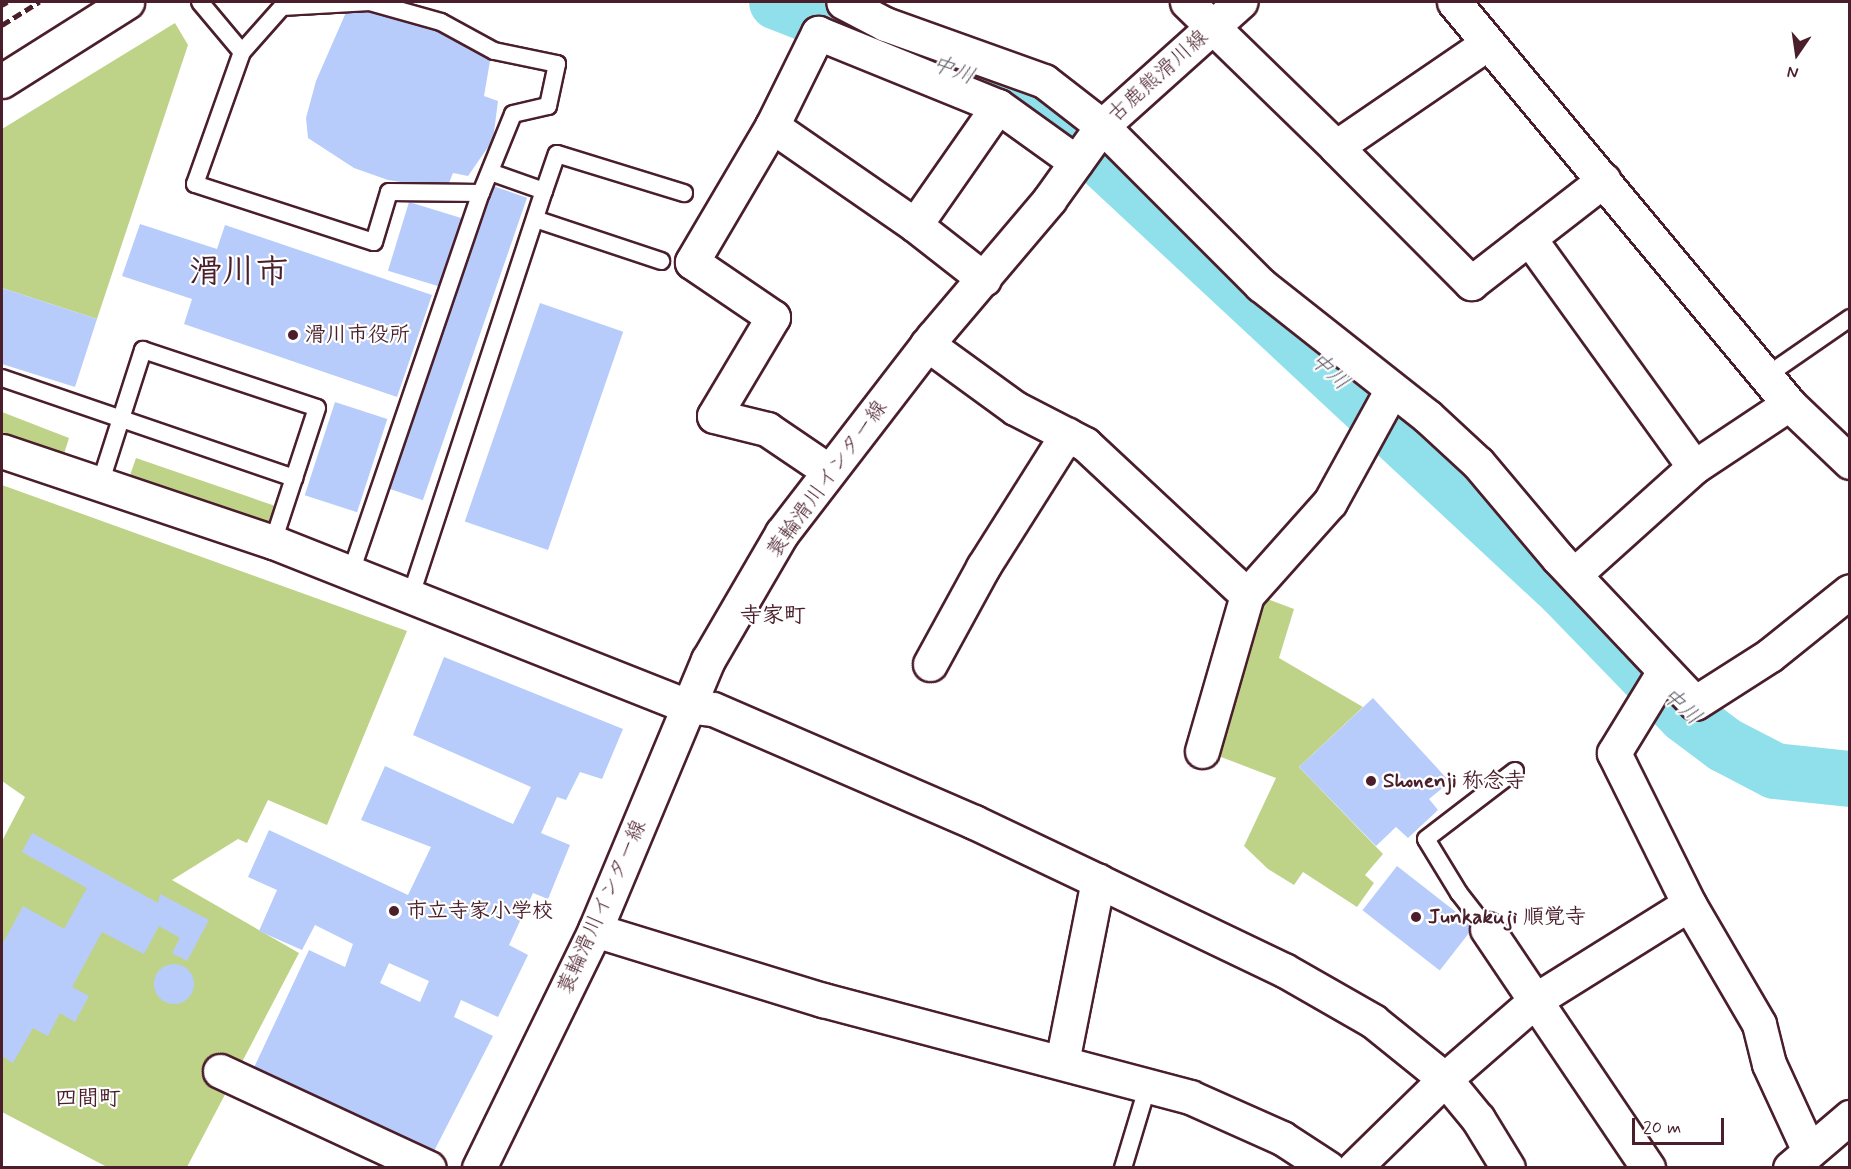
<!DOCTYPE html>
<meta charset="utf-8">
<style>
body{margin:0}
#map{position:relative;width:1851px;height:1169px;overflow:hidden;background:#fff;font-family:Mynerve,"Klee One",sans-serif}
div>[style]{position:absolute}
.green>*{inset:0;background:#bfd388;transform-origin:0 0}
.river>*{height:56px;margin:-28px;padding:0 28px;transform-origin:28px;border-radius:28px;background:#90e0ec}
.building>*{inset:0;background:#b7ccfb;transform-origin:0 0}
.round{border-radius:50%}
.roads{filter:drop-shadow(2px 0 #4a1f2b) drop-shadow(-2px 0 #4a1f2b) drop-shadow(0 2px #4a1f2b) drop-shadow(0 -2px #4a1f2b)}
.lane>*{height:16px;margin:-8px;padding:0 8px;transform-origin:8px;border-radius:8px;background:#fff}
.street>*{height:33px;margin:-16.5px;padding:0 16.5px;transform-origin:16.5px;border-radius:16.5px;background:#fff}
.secondary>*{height:33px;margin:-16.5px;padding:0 16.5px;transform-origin:16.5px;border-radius:16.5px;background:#fff}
.primary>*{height:33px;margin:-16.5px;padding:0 16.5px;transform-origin:16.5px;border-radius:16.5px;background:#fff}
.rail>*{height:4.5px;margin-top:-2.25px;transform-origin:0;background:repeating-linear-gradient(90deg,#4a1f2b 0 9px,transparent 0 13.5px)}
.dots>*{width:16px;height:16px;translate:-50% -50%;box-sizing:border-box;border:3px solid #fff;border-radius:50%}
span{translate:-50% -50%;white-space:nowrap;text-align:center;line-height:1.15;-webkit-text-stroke:4.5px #fff;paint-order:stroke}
.street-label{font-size:21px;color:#4a1f2b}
.poi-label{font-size:21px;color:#4a1f2b;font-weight:700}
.left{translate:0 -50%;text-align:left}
.water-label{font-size:22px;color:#5f5965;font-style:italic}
.neighbourhood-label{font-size:22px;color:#4a1f2b;font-weight:700}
.town-label{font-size:33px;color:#4a1f2b;font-weight:700}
.frame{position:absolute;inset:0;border:3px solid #4a1f2b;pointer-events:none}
.north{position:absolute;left:1767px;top:24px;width:60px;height:60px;-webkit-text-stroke:4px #fff;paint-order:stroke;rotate:193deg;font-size:16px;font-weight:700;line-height:24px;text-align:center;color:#4a1f2b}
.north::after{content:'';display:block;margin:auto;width:21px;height:27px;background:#4a1f2b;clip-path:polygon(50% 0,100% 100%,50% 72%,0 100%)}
.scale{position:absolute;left:1632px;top:1118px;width:92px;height:27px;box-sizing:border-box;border:3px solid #4a1f2b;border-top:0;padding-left:8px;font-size:18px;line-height:21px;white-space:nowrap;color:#4a1f2b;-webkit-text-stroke:4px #fff;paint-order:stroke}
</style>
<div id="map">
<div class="green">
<i style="clip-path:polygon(175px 23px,188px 45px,97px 319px,2px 288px,2px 129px)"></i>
<i style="clip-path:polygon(2px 412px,69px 438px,63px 457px,2px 436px)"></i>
<i style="left:136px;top:458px;width:149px;height:22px;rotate:19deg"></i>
<i style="clip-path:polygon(2px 485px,407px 631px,327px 825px,268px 800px,247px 843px,238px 839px,172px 880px,299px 953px,187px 1167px,107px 1167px,2px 1112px,2px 841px,25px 797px,2px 781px)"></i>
<i style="clip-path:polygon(1262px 597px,1294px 609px,1279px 658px,1363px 707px,1299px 767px,1383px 854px,1365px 875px,1374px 883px,1357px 907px,1303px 872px,1294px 885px,1268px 869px,1244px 846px,1276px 778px,1208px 752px)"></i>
</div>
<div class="river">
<i style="left:777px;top:2px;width:256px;rotate:21.3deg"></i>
<i style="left:1016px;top:95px;width:71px;rotate:34.1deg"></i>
<i style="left:1075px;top:135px;width:668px;rotate:42.94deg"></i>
<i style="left:1564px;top:590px;width:174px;rotate:45.9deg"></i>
<i style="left:1685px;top:715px;width:50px;rotate:36.9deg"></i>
<i style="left:1725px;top:745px;width:56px;rotate:27.5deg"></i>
<i style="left:1775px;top:771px;width:75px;rotate:6.1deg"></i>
</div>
<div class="building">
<i style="clip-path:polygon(347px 10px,407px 17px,464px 42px,490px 61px,484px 96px,498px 101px,493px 140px,468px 176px,453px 173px,449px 183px,414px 184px,388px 180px,354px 168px,308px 138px,306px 118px,316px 81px)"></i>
<i style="left:493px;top:186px;width:36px;height:320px;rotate:19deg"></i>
<i style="left:409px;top:202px;width:58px;height:72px;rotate:17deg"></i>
<i style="clip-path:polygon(140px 224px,217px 249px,225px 225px,432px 295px,397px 397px,184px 324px,192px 299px,122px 276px)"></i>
<i style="clip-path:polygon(2px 288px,97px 319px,75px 387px,2px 364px)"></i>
<i style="left:540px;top:303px;width:88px;height:231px;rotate:19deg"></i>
<i style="left:335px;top:402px;width:55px;height:98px;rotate:18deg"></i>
<i style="clip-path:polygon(evenodd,444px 657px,623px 729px,602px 779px,580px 772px,566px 800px,557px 797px,541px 833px,570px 845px,548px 899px,533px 893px,509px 945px,528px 955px,498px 1017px,461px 1000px,454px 1017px,493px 1036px,431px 1157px,251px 1074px,309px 950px,345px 967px,353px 944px,315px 925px,302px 950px,259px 931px,277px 890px,248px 877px,269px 830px,408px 895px,431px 847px,361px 820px,385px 766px,513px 824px,531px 787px,413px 735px,444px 657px,389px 963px,429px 981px,420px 1002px,380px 983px,389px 963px)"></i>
<i style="clip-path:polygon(1373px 698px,1450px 782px,1429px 799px,1438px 810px,1408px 838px,1396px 827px,1376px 846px,1299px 767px)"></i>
<i style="clip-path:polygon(32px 833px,158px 903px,160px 894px,209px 920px,187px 961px,172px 953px,180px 938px,159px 926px,144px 954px,102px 932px,72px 987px,89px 996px,75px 1022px,60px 1013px,48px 1036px,33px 1028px,13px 1063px,2px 1056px,2px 945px,23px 906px,64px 929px,87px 888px,22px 852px)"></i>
<i style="left:1397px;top:866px;width:98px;height:56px;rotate:38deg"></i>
<i class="round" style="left:154px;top:964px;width:40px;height:40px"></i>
</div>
<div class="roads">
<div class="lane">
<i style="left:200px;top:2px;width:65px;rotate:50deg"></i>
<i style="left:242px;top:52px;width:140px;rotate:109.6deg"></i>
<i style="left:195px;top:184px;width:188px;rotate:18deg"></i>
<i style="left:374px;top:242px;width:52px;rotate:-73.3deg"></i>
<i style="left:389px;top:192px;width:92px;rotate:0.6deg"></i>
<i style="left:481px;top:193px;width:85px;rotate:-67.9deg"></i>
<i style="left:513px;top:114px;width:36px;rotate:-13deg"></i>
<i style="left:548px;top:106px;width:43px;rotate:-77.9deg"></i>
<i style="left:557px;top:64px;width:64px;rotate:-168.3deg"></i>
<i style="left:494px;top:51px;width:60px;rotate:-151.3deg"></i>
<i style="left:441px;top:22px;width:74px;rotate:-164.3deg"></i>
<i style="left:370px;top:2px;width:88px;rotate:176.7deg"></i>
<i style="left:282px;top:7px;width:60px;rotate:131.6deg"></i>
<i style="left:544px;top:191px;width:39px;rotate:-71deg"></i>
<i style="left:557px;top:154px;width:133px;rotate:17.1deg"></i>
<i style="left:535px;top:219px;width:133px;rotate:18.4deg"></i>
<i style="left:1766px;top:376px;width:102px;rotate:-34.6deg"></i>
<i style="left:2px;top:378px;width:309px;rotate:18.9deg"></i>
<i style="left:100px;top:484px;width:141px;rotate:-72.2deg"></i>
<i style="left:143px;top:350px;width:183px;rotate:18.4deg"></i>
<i style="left:317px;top:408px;width:141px;rotate:108.2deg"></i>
<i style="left:351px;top:572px;width:401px;rotate:-71.1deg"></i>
<i style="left:411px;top:595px;width:425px;rotate:-71.8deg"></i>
<i style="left:544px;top:191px;width:57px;rotate:-160.6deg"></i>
<i style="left:1487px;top:929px;width:46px;rotate:-127.9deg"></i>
<i style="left:1459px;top:893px;width:63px;rotate:-121.4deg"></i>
<i style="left:1426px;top:839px;width:112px;rotate:-37.4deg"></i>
<i style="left:1123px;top:1168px;width:87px;rotate:-73.2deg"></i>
</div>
<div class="street">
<i style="left:1187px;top:2px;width:208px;rotate:44.2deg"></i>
<i style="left:1454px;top:2px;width:523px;rotate:50.19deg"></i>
<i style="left:1789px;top:404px;width:84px;rotate:43.6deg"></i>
<i style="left:1488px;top:43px;width:184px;rotate:145.6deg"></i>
<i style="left:1336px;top:147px;width:192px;rotate:45.2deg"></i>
<i style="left:1471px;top:283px;width:168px;rotate:-37.8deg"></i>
<i style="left:772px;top:126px;width:158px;rotate:120.5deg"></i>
<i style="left:692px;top:262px;width:98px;rotate:34.2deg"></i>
<i style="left:773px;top:317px;width:115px;rotate:120.8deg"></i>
<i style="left:714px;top:416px;width:55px;rotate:13.8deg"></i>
<i style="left:767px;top:429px;width:75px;rotate:34.1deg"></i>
<i style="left:1102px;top:126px;width:225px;rotate:45deg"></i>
<i style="left:1261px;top:285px;width:211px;rotate:38.3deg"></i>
<i style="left:1427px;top:416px;width:69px;rotate:42.7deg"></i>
<i style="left:1478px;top:463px;width:124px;rotate:49.9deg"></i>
<i style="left:1558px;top:558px;width:199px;rotate:46.6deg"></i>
<i style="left:1695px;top:703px;width:89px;rotate:-32.6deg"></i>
<i style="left:1770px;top:655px;width:102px;rotate:-38.7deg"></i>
<i style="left:915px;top:225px;width:174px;rotate:-145.3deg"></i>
<i style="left:772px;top:126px;width:104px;rotate:-63.7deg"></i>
<i style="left:818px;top:33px;width:194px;rotate:22.1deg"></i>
<i style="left:1529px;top:238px;width:282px;rotate:54.2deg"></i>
<i style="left:1694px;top:467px;width:114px;rotate:-33.6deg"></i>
<i style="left:984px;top:279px;width:88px;rotate:-142deg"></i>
<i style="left:915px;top:225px;width:145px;rotate:-55.1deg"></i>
<i style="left:998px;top:106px;width:96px;rotate:35.7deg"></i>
<i style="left:927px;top:344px;width:109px;rotate:36deg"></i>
<i style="left:1015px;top:408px;width:79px;rotate:27.2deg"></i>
<i style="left:1085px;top:444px;width:221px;rotate:43deg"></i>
<i style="left:1247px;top:595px;width:125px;rotate:-48.3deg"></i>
<i style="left:1330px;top:502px;width:127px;rotate:-61.2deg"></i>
<i style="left:2px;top:451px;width:286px;rotate:18.6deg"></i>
<i style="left:273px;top:542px;width:445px;rotate:21.6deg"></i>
<i style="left:687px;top:706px;width:26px;rotate:7deg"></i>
<i style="left:713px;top:709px;width:284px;rotate:23.4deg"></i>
<i style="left:974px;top:822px;width:137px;rotate:25.4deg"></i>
<i style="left:1098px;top:881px;width:206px;rotate:25.6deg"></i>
<i style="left:1284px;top:970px;width:103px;rotate:29.8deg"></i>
<i style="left:1373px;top:1021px;width:92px;rotate:38.9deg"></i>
<i style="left:1445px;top:1079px;width:52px;rotate:50.5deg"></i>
<i style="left:1478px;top:1119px;width:57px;rotate:58.5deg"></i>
<i style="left:1575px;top:574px;width:160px;rotate:-42deg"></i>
<i style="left:930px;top:664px;width:111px;rotate:-61.3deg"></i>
<i style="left:983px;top:567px;width:157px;rotate:-57.7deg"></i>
<i style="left:1664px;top:671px;width:96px;rotate:121.4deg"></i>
<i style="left:1614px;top:753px;width:169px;rotate:63.6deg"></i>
<i style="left:1689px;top:904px;width:139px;rotate:59.7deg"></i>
<i style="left:1759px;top:1024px;width:41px;rotate:76deg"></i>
<i style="left:1769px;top:1064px;width:96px;rotate:65.3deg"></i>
<i style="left:1202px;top:751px;width:162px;rotate:-73.9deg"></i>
<i style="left:1487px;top:929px;width:288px;rotate:56deg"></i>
<i style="left:595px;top:930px;width:239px;rotate:17.1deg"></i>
<i style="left:823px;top:1000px;width:380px;rotate:14.8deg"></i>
<i style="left:1190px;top:1097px;width:101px;rotate:24deg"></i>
<i style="left:1282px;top:1138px;width:55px;rotate:33.1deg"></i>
<i style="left:1062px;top:1062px;width:185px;rotate:-78.8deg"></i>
<i style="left:220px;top:1071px;width:230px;rotate:24.9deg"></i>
<i style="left:1354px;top:1168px;width:127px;rotate:-44.4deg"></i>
<i style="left:1445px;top:1079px;width:122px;rotate:-41deg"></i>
<i style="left:1537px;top:999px;width:179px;rotate:-32deg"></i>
<i style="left:1790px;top:1168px;width:79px;rotate:-40.4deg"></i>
</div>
<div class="secondary">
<i style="left:2px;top:81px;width:148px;rotate:-32.3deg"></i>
<i style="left:1102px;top:126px;width:186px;rotate:-41.9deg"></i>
</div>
<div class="primary">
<i style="left:479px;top:1168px;width:265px;rotate:-64deg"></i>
<i style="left:595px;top:930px;width:293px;rotate:-67.3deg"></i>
<i style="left:708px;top:660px;width:147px;rotate:-59.8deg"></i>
<i style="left:782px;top:533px;width:247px;rotate:-52.4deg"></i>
<i style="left:933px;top:337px;width:180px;rotate:-49.7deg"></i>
<i style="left:1049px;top:200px;width:91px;rotate:-54.4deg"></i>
<i style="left:1102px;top:126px;width:73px;rotate:-142.2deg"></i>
<i style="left:1044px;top:81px;width:169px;rotate:-160.3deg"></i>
<i style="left:885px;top:24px;width:47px;rotate:-152.4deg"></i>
</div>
</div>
<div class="rail">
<i style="left:2px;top:5px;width:6px;rotate:-31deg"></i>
<i style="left:2px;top:25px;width:44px;rotate:-31.9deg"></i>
</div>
<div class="dots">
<i style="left:293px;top:335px;background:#4a1f2b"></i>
<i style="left:1371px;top:781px;background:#4a1f2b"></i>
<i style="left:394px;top:911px;background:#4a1f2b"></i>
<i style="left:1416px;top:917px;background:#4a1f2b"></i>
</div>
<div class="street-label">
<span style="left:1158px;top:76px;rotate:-42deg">古鹿熊滑川線</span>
<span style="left:827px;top:479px;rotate:-54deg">蓑輪滑川インター線</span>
<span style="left:602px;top:907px;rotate:-66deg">蓑輪滑川インター線</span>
</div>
<div class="poi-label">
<span class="left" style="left:305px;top:335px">滑川市役所</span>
<span class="left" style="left:1383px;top:781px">Shonenji 称念寺</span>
<span class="left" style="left:406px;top:911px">市立寺家小学校</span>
<span class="left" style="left:1428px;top:917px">Junkakuji 順覚寺</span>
</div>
<div class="water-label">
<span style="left:953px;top:71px;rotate:21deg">中川</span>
<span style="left:1329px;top:372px;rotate:43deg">中川</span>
<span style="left:1681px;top:707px;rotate:42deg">中川</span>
</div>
<div class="neighbourhood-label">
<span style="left:773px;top:617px">寺家町</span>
<span style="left:88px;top:1100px">四間町</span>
</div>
<div class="town-label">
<span style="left:239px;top:274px">滑川市</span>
</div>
<div class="frame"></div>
<div class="north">N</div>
<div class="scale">20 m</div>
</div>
